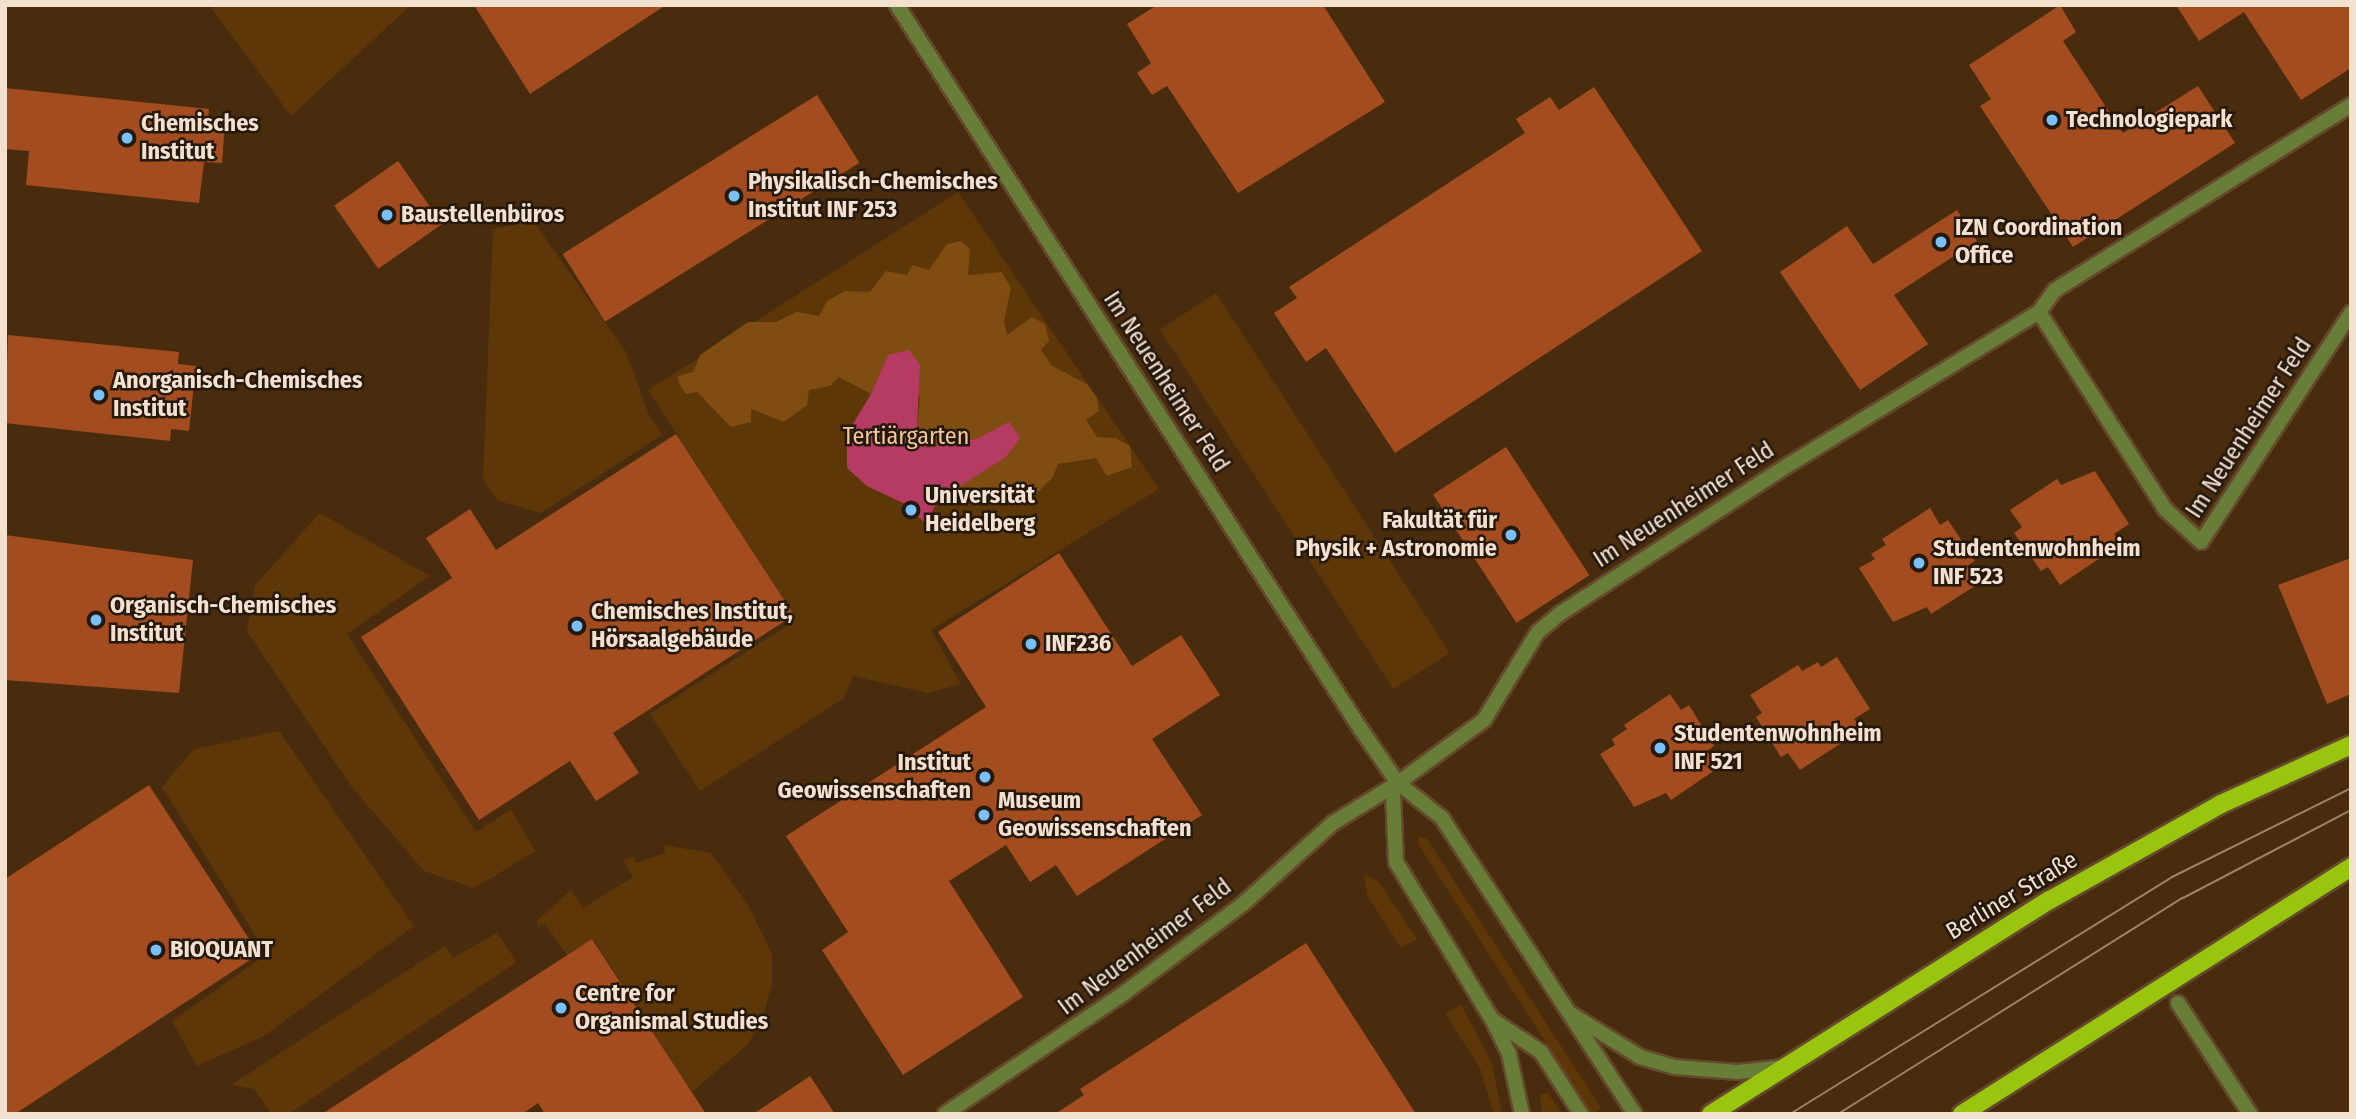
<!DOCTYPE html>
<meta charset="utf-8">
<style>
body{margin:0}
#map{position:relative;width:2356px;height:1119px;overflow:hidden;background:#492c0d;font-family:"Fira Sans Condensed",sans-serif}
div>[style]{position:absolute}
.green>*{inset:0;background:#5d3708;transform-origin:0 0}
.forest>*{inset:0;background:#7f4d12}
.water>*{inset:0;background:#b63b63}
.building>*{inset:0;background:#a34c1f;transform-origin:0 0}
.roads{filter:drop-shadow(2px 0 #64492c) drop-shadow(-2px 0 #64492c) drop-shadow(0 2px #64492c) drop-shadow(0 -2px #64492c)}
.minor>*{height:14px;margin:-7px;padding:0 7px;transform-origin:7px;border-radius:7px;background:#677d38}
.primary>*{height:18px;margin:-9px;padding:0 9px;transform-origin:9px;border-radius:9px;background:#99c50e}
.tram>*{height:2px;margin:-1px;padding:0 1px;transform-origin:1px;border-radius:1px;background:#9a836a}
.dots>*{width:19px;height:19px;translate:-50% -50%;box-sizing:border-box;border:4px solid #25180c;border-radius:50%}
span{translate:-50% -50%;white-space:nowrap;text-align:center;line-height:1.15;-webkit-text-stroke:5px #25180c;paint-order:stroke}
.poi-label{font-size:24px;color:#f3e1d0;font-weight:700}
.left{translate:0 -50%;text-align:left}
.right{translate:-100% -50%;text-align:right}
.street-label{font-size:24px;color:#f3e1d0}
.park-label{font-size:24px;color:#f2c59a}
.frame{position:absolute;inset:0;border:7px solid #f3e1d0;pointer-events:none}
</style>
<div id="map">
<div class="green">
<i style="clip-path:polygon(209px 5px,411px 5px,291px 116px)"></i>
<i style="clip-path:polygon(958px 192px,1159px 489px,931px 630px,961px 684px,928px 693px,853px 676px,844px 698px,700px 791px,650px 714px,785px 627px,794px 615px,648px 390px)"></i>
<i style="clip-path:polygon(533px 221px,626px 352px,649px 415px,662px 435px,541px 513px,498px 501px,483px 479px,493px 229px)"></i>
<i style="left:1216px;top:293px;width:429px;height:67px;rotate:57deg"></i>
<i style="clip-path:polygon(320px 513px,430px 576px,347px 634px,476px 832px,511px 809px,535px 851px,475px 888px,424px 871px,351px 786px,247px 631px,255px 585px)"></i>
<i style="clip-path:polygon(279px 731px,414px 926px,264px 1036px,197px 1066px,172px 1021px,267px 954px,162px 787px,194px 749px)"></i>
<i style="clip-path:polygon(1418px 836px,1427px 839px,1601px 1108px,1592px 1114px,1418px 844px)"></i>
<i style="clip-path:polygon(664px 845px,711px 853px,748px 905px,772px 954px,772px 983px,762px 1020px,748px 1044px,692px 1092px,593px 939px,567px 955px,545px 924px,538px 926px,537px 921px,571px 890px,583px 908px,633px 877px,623px 860px,633px 857px,636px 863px,665px 853px)"></i>
<i style="clip-path:polygon(1364px 874px,1378px 881px,1417px 939px,1401px 948px,1367px 895px)"></i>
<i style="clip-path:polygon(497px 933px,517px 962px,289px 1114px,271px 1114px,254px 1089px,231px 1085px,445px 946px,453px 958px)"></i>
<i style="clip-path:polygon(1461px 1004px,1492px 1064px,1502px 1114px,1494px 1114px,1480px 1068px,1445px 1013px)"></i>
<i style="clip-path:polygon(1548px 1093px,1562px 1114px,1542px 1114px,1540px 1095px)"></i>
</div>
<div class="forest">
<i style="clip-path:polygon(961px 241px,970px 249px,968px 275px,1002px 272px,1011px 288px,1004px 321px,1007px 335px,1032px 317px,1045px 324px,1049px 341px,1041px 350px,1052px 366px,1087px 384px,1097px 398px,1099px 411px,1086px 420px,1097px 437px,1116px 438px,1130px 446px,1132px 467px,1107px 476px,1096px 458px,1058px 464px,1053px 477px,1027px 503px,956px 488px,1006px 457px,1008px 423px,976px 439px,927px 448px,917px 427px,920px 398px,888px 355px,871px 394px,839px 377px,830px 386px,809px 390px,807px 405px,784px 422px,751px 409px,751px 422px,731px 427px,697px 392px,686px 394px,679px 384px,678px 376px,693px 372px,700px 355px,748px 322px,776px 322px,797px 312px,819px 316px,827px 301px,845px 291px,870px 292px,886px 271px,907px 275px,913px 265px,929px 270px,947px 244px)"></i>
</div>
<div class="water">
<i style="clip-path:polygon(909px 350px,920px 365px,917px 427px,927px 448px,976px 439px,1009px 422px,1020px 438px,1006px 457px,938px 500px,926px 524px,905px 504px,867px 486px,847px 468px,847px 434px,871px 394px,888px 355px)"></i>
</div>
<div class="building">
<i style="clip-path:polygon(474px 5px,666px 5px,530px 94px)"></i>
<i style="clip-path:polygon(1157px 5px,1323px 5px,1385px 102px,1238px 193px,1167px 86px,1152px 95px,1137px 73px,1151px 63px,1127px 24px)"></i>
<i style="clip-path:polygon(2060px 5px,2076px 32px,2063px 41px,2123px 133px,2198px 86px,2235px 143px,2073px 247px,1980px 106px,1991px 99px,1969px 65px)"></i>
<i style="clip-path:polygon(2176px 5px,2351px 5px,2351px 68px,2301px 100px,2244px 12px,2199px 41px)"></i>
<i style="clip-path:polygon(1594px 87px,1702px 251px,1395px 453px,1326px 348px,1306px 362px,1274px 313px,1297px 298px,1289px 287px,1525px 133px,1516px 119px,1550px 97px,1559px 110px)"></i>
<i style="clip-path:polygon(5px 88px,209px 109px,208px 122px,225px 124px,222px 163px,204px 162px,199px 203px,26px 185px,29px 151px,5px 149px)"></i>
<i style="left:817px;top:95px;width:80px;height:300px;rotate:58deg"></i>
<i style="left:398px;top:161px;width:77px;height:78px;rotate:55deg"></i>
<i style="clip-path:polygon(1957px 210px,1977px 241px,1894px 295px,1928px 344px,1860px 390px,1780px 272px,1847px 226px,1873px 264px)"></i>
<i style="clip-path:polygon(8px 335px,179px 352px,178px 364px,196px 366px,189px 431px,171px 429px,170px 441px,5px 423px)"></i>
<i style="clip-path:polygon(676px 434px,794px 615px,613px 733px,639px 773px,596px 801px,570px 761px,479px 820px,361px 637px,452px 578px,426px 538px,470px 509px,496px 550px)"></i>
<i style="left:1506px;top:447px;width:153px;height:87px;rotate:57deg"></i>
<i style="clip-path:polygon(2095px 471px,2129px 524px,2114px 534px,2118px 539px,2102px 549px,2106px 554px,2060px 585px,2048px 567px,2041px 571px,2014px 533px,2022px 527px,2010px 510px,2057px 479px,2061px 485px)"></i>
<i style="clip-path:polygon(1930px 508px,1940px 525px,1948px 520px,1975px 561px,1967px 566px,1978px 584px,1931px 614px,1927px 607px,1893px 622px,1859px 568px,1875px 559px,1871px 554px,1886px 545px,1882px 539px)"></i>
<i style="clip-path:polygon(5px 535px,193px 560px,179px 693px,5px 680px)"></i>
<i style="clip-path:polygon(1059px 553px,1132px 666px,1181px 635px,1220px 695px,1152px 739px,1202px 815px,1077px 896px,1056px 865px,1030px 882px,1006px 845px,949px 881px,1023px 997px,903px 1075px,822px 950px,848px 932px,786px 836px,986px 707px,938px 632px)"></i>
<i style="clip-path:polygon(2351px 558px,2351px 694px,2327px 704px,2278px 585px)"></i>
<i style="clip-path:polygon(1837px 657px,1870px 709px,1854px 719px,1858px 724px,1843px 735px,1846px 740px,1800px 770px,1788px 753px,1781px 757px,1756px 717px,1762px 713px,1750px 695px,1798px 665px,1802px 671px,1818px 662px,1821px 667px)"></i>
<i style="clip-path:polygon(1670px 694px,1681px 710px,1689px 705px,1714px 746px,1707px 751px,1718px 768px,1671px 800px,1666px 793px,1634px 807px,1600px 754px,1615px 745px,1612px 739px,1627px 729px,1624px 725px)"></i>
<i style="clip-path:polygon(149px 785px,259px 954px,15px 1114px,5px 1114px,5px 879px)"></i>
<i style="clip-path:polygon(592px 939px,706px 1114px,545px 1114px,538px 1103px,522px 1114px,322px 1114px)"></i>
<i style="clip-path:polygon(1306px 943px,1416px 1114px,1055px 1114px,1084px 1095px,1080px 1089px)"></i>
<i style="clip-path:polygon(810px 1076px,835px 1114px,753px 1114px)"></i>
</div>
<div class="roads">
<div class="minor">
<i style="left:897px;top:5px;width:859px;rotate:57.37deg"></i>
<i style="left:1360px;top:728px;width:67px;rotate:55.4deg"></i>
<i style="left:1398px;top:783px;width:56px;rotate:38.5deg"></i>
<i style="left:1442px;top:818px;width:353px;rotate:56.9deg"></i>
<i style="left:2039px;top:312px;width:234px;rotate:57.4deg"></i>
<i style="left:2165px;top:509px;width:49px;rotate:42.5deg"></i>
<i style="left:2201px;top:542px;width:274px;rotate:-56.8deg"></i>
<i style="left:1398px;top:783px;width:11px;rotate:117deg"></i>
<i style="left:1393px;top:793px;width:69px;rotate:87.5deg"></i>
<i style="left:1396px;top:862px;width:184px;rotate:58.6deg"></i>
<i style="left:1492px;top:1019px;width:39px;rotate:64deg"></i>
<i style="left:1509px;top:1054px;width:61px;rotate:77.8deg"></i>
<i style="left:2178px;top:1003px;width:132px;rotate:57deg"></i>
<i style="left:1571px;top:1014px;width:81px;rotate:31.9deg"></i>
<i style="left:1640px;top:1057px;width:35px;rotate:16deg"></i>
<i style="left:1674px;top:1067px;width:64px;rotate:4.5deg"></i>
<i style="left:1738px;top:1072px;width:47px;rotate:-6.1deg"></i>
<i style="left:1493px;top:1020px;width:58px;rotate:33.7deg"></i>
<i style="left:1541px;top:1052px;width:74px;rotate:57.2deg"></i>
<i style="left:945px;top:1114px;width:215px;rotate:-34deg"></i>
<i style="left:1123px;top:994px;width:150px;rotate:-36.9deg"></i>
<i style="left:1243px;top:904px;width:121px;rotate:-42deg"></i>
<i style="left:1333px;top:823px;width:76px;rotate:-31.6deg"></i>
<i style="left:1398px;top:783px;width:107px;rotate:-36.2deg"></i>
<i style="left:1484px;top:720px;width:103px;rotate:-58.5deg"></i>
<i style="left:1538px;top:632px;width:30px;rotate:-40deg"></i>
<i style="left:1561px;top:613px;width:273px;rotate:-33.1deg"></i>
<i style="left:1790px;top:464px;width:292px;rotate:-31.4deg"></i>
<i style="left:2039px;top:312px;width:27px;rotate:-54deg"></i>
<i style="left:2055px;top:290px;width:349px;rotate:-32deg"></i>
</div>
<div class="primary">
<i style="left:1711px;top:1114px;width:401px;rotate:-32.3deg"></i>
<i style="left:2050px;top:900px;width:196px;rotate:-29.3deg"></i>
<i style="left:2221px;top:804px;width:143px;rotate:-24.4deg"></i>
<i style="left:1962px;top:1114px;width:461px;rotate:-32.4deg"></i>
</div>
</div>
<div class="tram">
<i style="left:1790px;top:1114px;width:450px;rotate:-31.8deg"></i>
<i style="left:2172px;top:877px;width:200px;rotate:-26.4deg"></i>
<i style="left:1838px;top:1114px;width:407px;rotate:-32.1deg"></i>
<i style="left:2183px;top:898px;width:190px;rotate:-27.6deg"></i>
</div>
<div class="dots">
<i style="left:2052px;top:120px;background:#79bff8"></i>
<i style="left:127px;top:138px;background:#79bff8"></i>
<i style="left:734px;top:196px;background:#79bff8"></i>
<i style="left:387px;top:215px;background:#79bff8"></i>
<i style="left:1941px;top:242px;background:#79bff8"></i>
<i style="left:99px;top:395px;background:#79bff8"></i>
<i style="left:911px;top:510px;background:#79bff8"></i>
<i style="left:1511px;top:535px;background:#79bff8"></i>
<i style="left:1919px;top:563px;background:#79bff8"></i>
<i style="left:96px;top:620px;background:#79bff8"></i>
<i style="left:577px;top:626px;background:#79bff8"></i>
<i style="left:1031px;top:644px;background:#79bff8"></i>
<i style="left:1660px;top:748px;background:#79bff8"></i>
<i style="left:985px;top:777px;background:#79bff8"></i>
<i style="left:984px;top:815px;background:#79bff8"></i>
<i style="left:156px;top:950px;background:#79bff8"></i>
<i style="left:561px;top:1008px;background:#79bff8"></i>
</div>
<div class="poi-label">
<span class="left" style="left:2066px;top:120px">Technologiepark</span>
<span class="left" style="left:141px;top:138px">Chemisches<br>Institut</span>
<span class="left" style="left:748px;top:196px">Physikalisch-Chemisches<br>Institut INF 253</span>
<span class="left" style="left:401px;top:215px">Baustellenbüros</span>
<span class="left" style="left:1955px;top:242px">IZN Coordination<br>Office</span>
<span class="left" style="left:113px;top:395px">Anorganisch-Chemisches<br>Institut</span>
<span class="left" style="left:925px;top:510px">Universität<br>Heidelberg</span>
<span class="right" style="left:1497px;top:535px">Fakultät für<br>Physik + Astronomie</span>
<span class="left" style="left:1933px;top:563px">Studentenwohnheim<br>INF 523</span>
<span class="left" style="left:110px;top:620px">Organisch-Chemisches<br>Institut</span>
<span class="left" style="left:591px;top:626px">Chemisches Institut,<br>Hörsaalgebäude</span>
<span class="left" style="left:1045px;top:644px">INF236</span>
<span class="left" style="left:1674px;top:748px">Studentenwohnheim<br>INF 521</span>
<span class="right" style="left:971px;top:777px">Institut<br>Geowissenschaften</span>
<span class="left" style="left:998px;top:815px">Museum<br>Geowissenschaften</span>
<span class="left" style="left:170px;top:950px">BIOQUANT</span>
<span class="left" style="left:575px;top:1008px">Centre for<br>Organismal Studies</span>
</div>
<div class="street-label">
<span style="left:1166px;top:382px;rotate:57deg">Im Neuenheimer Feld</span>
<span style="left:2249px;top:428px;rotate:-57deg">Im Neuenheimer Feld</span>
<span style="left:1684px;top:505px;rotate:-33deg">Im Neuenheimer Feld</span>
<span style="left:2012px;top:896px;rotate:-31deg">Berliner Straße</span>
<span style="left:1145px;top:947px;rotate:-37deg">Im Neuenheimer Feld</span>
</div>
<div class="park-label">
<span style="left:906px;top:437px">Tertiärgarten</span>
</div>
<div class="frame"></div>
</div>
